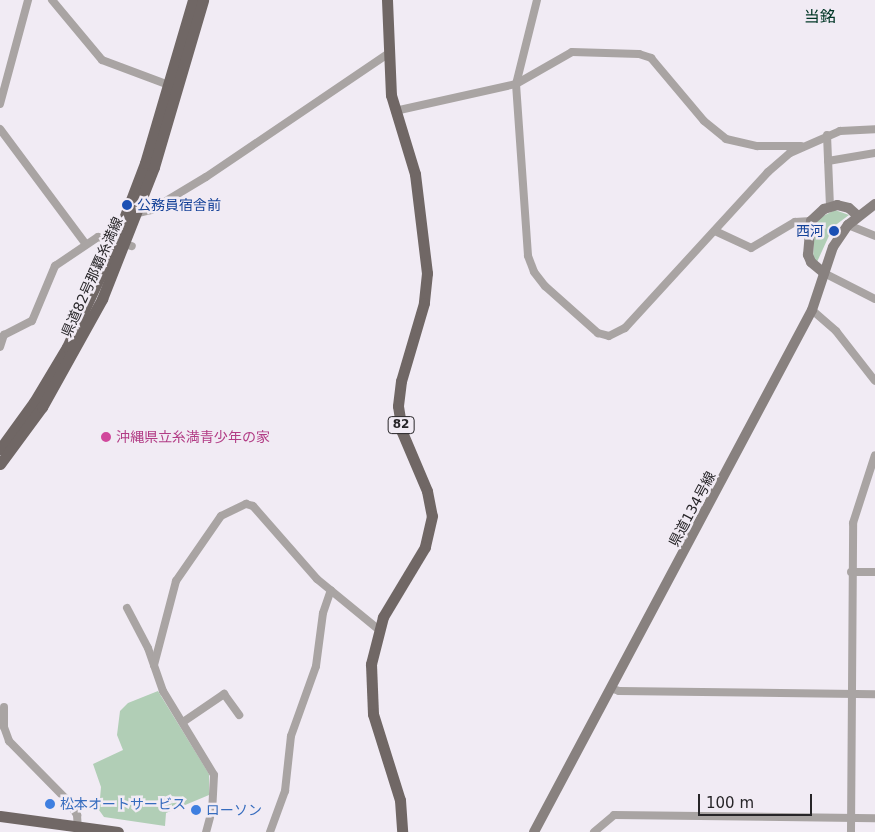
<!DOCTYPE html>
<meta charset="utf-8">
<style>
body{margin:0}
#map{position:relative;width:875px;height:832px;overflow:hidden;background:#f1ebf4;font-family:"DejaVu Sans","Noto Sans JP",sans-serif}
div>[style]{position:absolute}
.green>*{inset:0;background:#b1ceb6}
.street>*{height:8px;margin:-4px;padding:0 4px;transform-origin:4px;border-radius:4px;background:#a9a4a3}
.secondary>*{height:10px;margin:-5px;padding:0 5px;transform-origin:5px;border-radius:5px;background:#88817f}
.primary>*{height:11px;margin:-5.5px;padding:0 5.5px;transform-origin:5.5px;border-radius:5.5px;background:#706765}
.dots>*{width:14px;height:14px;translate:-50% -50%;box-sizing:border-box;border:2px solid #f1ebf4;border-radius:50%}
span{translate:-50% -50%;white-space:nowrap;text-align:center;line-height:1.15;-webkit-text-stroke:5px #f1ebf4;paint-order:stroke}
.shield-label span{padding:1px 4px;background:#f1ebf4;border:1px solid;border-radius:4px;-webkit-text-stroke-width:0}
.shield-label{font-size:12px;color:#272528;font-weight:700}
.transit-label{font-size:14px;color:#164399}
.left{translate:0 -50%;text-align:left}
.right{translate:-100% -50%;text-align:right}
.street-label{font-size:14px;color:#272528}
.hotel-label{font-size:14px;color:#b23c85}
.shop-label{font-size:14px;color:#366cbe}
.quarter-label{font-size:16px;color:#003626}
.scale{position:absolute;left:698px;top:794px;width:114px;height:22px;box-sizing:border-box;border:2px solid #272528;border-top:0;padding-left:6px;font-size:15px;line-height:18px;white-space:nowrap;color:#272528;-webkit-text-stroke:4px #f1ebf4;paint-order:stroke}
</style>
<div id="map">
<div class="green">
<i style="clip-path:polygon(835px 210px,849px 215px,833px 227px,817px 262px,813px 258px,815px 226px,821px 217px)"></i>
<i style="clip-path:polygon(158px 691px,209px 774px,209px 795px,166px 813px,165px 826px,104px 817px,99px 810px,101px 787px,93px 764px,123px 750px,117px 735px,120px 711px,128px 703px)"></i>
</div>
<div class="street">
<i style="left:52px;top:0;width:78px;rotate:50.2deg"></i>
<i style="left:102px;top:60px;width:72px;rotate:20.5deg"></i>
<i style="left:537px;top:0;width:87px;rotate:104deg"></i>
<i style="left:516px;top:84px;width:172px;rotate:86deg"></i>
<i style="left:528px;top:256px;width:17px;rotate:69deg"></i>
<i style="left:534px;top:272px;width:18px;rotate:52deg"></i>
<i style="left:545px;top:286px;width:71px;rotate:41.6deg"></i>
<i style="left:598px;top:333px;width:11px;rotate:15deg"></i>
<i style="left:609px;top:336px;width:18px;rotate:-27deg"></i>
<i style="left:625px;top:328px;width:212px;rotate:-47.5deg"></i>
<i style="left:768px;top:172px;width:29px;rotate:-41deg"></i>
<i style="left:790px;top:153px;width:55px;rotate:-23.7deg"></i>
<i style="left:840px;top:131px;width:35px;rotate:-3deg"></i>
<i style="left:0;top:104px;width:108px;rotate:-74.9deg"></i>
<i style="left:395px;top:111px;width:124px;rotate:-12.6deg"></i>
<i style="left:516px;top:84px;width:64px;rotate:-29.7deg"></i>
<i style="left:572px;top:52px;width:67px;rotate:1.7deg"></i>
<i style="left:639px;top:54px;width:13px;rotate:18deg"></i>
<i style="left:651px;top:58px;width:82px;rotate:49.9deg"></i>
<i style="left:704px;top:121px;width:28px;rotate:39deg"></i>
<i style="left:726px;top:139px;width:32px;rotate:13deg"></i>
<i style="left:757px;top:146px;width:44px"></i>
<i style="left:0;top:129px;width:142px;rotate:53.3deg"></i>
<i style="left:827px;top:135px;width:71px;rotate:87.6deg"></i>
<i style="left:828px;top:161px;width:48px;rotate:-9.7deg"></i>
<i style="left:138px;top:213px;width:13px;rotate:-13deg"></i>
<i style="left:151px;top:210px;width:64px;rotate:-31deg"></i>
<i style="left:206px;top:177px;width:220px;rotate:-34.1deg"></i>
<i style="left:848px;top:225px;width:29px;rotate:22deg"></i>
<i style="left:715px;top:231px;width:40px;rotate:25deg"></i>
<i style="left:751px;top:248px;width:51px;rotate:-30.6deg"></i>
<i style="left:795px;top:222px;width:16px;rotate:-4deg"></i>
<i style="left:824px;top:273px;width:57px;rotate:27deg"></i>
<i style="left:812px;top:310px;width:32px;rotate:41deg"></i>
<i style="left:836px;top:331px;width:63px;rotate:52deg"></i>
<i style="left:0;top:347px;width:13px;rotate:-72deg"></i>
<i style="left:4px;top:335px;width:31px;rotate:-27deg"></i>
<i style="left:32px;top:321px;width:60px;rotate:-67.3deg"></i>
<i style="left:55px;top:266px;width:52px;rotate:-34deg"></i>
<i style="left:98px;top:237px;width:35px;rotate:15deg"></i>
<i style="left:851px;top:572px;width:24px"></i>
<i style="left:127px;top:608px;width:45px;rotate:62.3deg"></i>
<i style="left:148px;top:648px;width:46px;rotate:70.8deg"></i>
<i style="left:163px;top:691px;width:98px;rotate:58.7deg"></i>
<i style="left:214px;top:775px;width:35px;rotate:93deg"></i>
<i style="left:212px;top:810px;width:23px;rotate:105deg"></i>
<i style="left:154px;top:665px;width:87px;rotate:-75.3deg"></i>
<i style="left:176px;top:581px;width:79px;rotate:-55.3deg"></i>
<i style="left:221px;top:516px;width:28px;rotate:-26deg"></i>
<i style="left:246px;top:504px;width:7px;rotate:16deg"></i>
<i style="left:253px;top:506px;width:97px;rotate:48.8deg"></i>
<i style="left:317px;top:579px;width:79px;rotate:39.3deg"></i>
<i style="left:610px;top:688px;width:9px;rotate:18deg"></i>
<i style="left:619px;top:691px;width:256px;rotate:0.7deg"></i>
<i style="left:4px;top:707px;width:20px;rotate:90deg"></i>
<i style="left:4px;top:727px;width:15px;rotate:70deg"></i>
<i style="left:9px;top:741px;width:84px;rotate:45.5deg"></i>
<i style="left:68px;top:801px;width:17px;rotate:57deg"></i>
<i style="left:77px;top:815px;width:15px;rotate:86deg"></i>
<i style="left:183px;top:722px;width:50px;rotate:-34.3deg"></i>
<i style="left:224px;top:694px;width:26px;rotate:54deg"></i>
<i style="left:270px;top:832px;width:44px;rotate:-69.9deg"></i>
<i style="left:285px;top:791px;width:55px;rotate:-83.8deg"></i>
<i style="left:291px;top:736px;width:74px;rotate:-70.3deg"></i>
<i style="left:316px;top:666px;width:53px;rotate:-82.5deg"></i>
<i style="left:323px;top:613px;width:24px;rotate:-71deg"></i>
<i style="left:594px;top:832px;width:26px;rotate:-40deg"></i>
<i style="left:614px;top:815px;width:261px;rotate:0.7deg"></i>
<i style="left:851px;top:832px;width:309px;rotate:-89.6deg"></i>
<i style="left:853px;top:523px;width:71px;rotate:-72.1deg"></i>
</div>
<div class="secondary">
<i style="left:824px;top:273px;width:17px;rotate:-140deg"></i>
<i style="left:811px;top:262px;width:8px;rotate:-113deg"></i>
<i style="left:808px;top:255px;width:34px;rotate:-85deg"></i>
<i style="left:811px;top:221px;width:18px;rotate:-43deg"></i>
<i style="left:824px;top:209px;width:14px;rotate:-17deg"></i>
<i style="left:837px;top:205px;width:12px;rotate:14deg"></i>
<i style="left:849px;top:208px;width:12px;rotate:42deg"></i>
<i style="left:534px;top:832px;width:591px;rotate:-61.96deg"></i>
<i style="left:812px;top:310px;width:66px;rotate:-71.6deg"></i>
<i style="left:833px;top:247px;width:27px;rotate:-56deg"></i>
<i style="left:848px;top:225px;width:34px;rotate:-38deg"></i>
</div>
<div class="primary">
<i style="left:387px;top:0;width:95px;rotate:87.6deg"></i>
<i style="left:391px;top:95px;width:83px;rotate:73.1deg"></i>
<i style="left:415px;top:174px;width:100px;rotate:83.1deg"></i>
<i style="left:427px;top:273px;width:30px;rotate:96deg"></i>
<i style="left:424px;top:303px;width:81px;rotate:106.4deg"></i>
<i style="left:401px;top:381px;width:25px;rotate:97deg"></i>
<i style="left:398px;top:406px;width:26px;rotate:81deg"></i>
<i style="left:402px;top:432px;width:64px;rotate:67deg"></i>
<i style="left:427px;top:491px;width:25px;rotate:79deg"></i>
<i style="left:432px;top:516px;width:32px;rotate:103deg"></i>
<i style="left:425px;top:547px;width:82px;rotate:121deg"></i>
<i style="left:383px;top:617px;width:49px;rotate:104.3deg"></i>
<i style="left:371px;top:664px;width:50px;rotate:87.7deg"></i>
<i style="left:373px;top:714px;width:90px;rotate:72.6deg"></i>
<i style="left:400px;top:800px;width:32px;rotate:86deg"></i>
<i style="left:0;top:449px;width:58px;rotate:-54.1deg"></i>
<i style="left:34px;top:402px;width:64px;rotate:-59deg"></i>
<i style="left:67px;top:347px;width:107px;rotate:-65.1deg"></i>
<i style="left:112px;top:250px;width:93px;rotate:-69.2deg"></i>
<i style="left:145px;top:163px;width:170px;rotate:-73.6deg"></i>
<i style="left:0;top:464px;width:71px;rotate:-53.6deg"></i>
<i style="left:42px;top:407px;width:124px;rotate:-60.9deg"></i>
<i style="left:102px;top:299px;width:142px;rotate:-68.5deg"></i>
<i style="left:154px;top:167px;width:174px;rotate:-73.6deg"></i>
<i style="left:0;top:816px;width:119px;rotate:7.7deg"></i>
</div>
<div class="dots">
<i style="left:127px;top:205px;background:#1a4fb4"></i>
<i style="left:834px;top:231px;background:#1a4fb4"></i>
<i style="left:106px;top:437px;background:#d1479c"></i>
<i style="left:50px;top:804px;background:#3f7fe0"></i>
<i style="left:196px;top:810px;background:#3f7fe0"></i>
</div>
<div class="shield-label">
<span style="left:401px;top:425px">82</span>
</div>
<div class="transit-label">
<span class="left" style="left:137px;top:205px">公務員宿舎前</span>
<span class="right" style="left:824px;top:231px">西河</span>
</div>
<div class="street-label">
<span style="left:92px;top:277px;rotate:-66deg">県道82号那覇糸満線</span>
<span style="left:692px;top:509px;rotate:-62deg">県道134号線</span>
</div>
<div class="hotel-label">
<span class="left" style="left:116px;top:437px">沖縄県立糸満青少年の家</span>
</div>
<div class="shop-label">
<span class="left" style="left:60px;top:804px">松本オートサービス</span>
<span class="left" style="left:206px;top:810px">ローソン</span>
</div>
<div class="quarter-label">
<span style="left:820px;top:17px">当銘</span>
</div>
<div class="scale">100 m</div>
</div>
